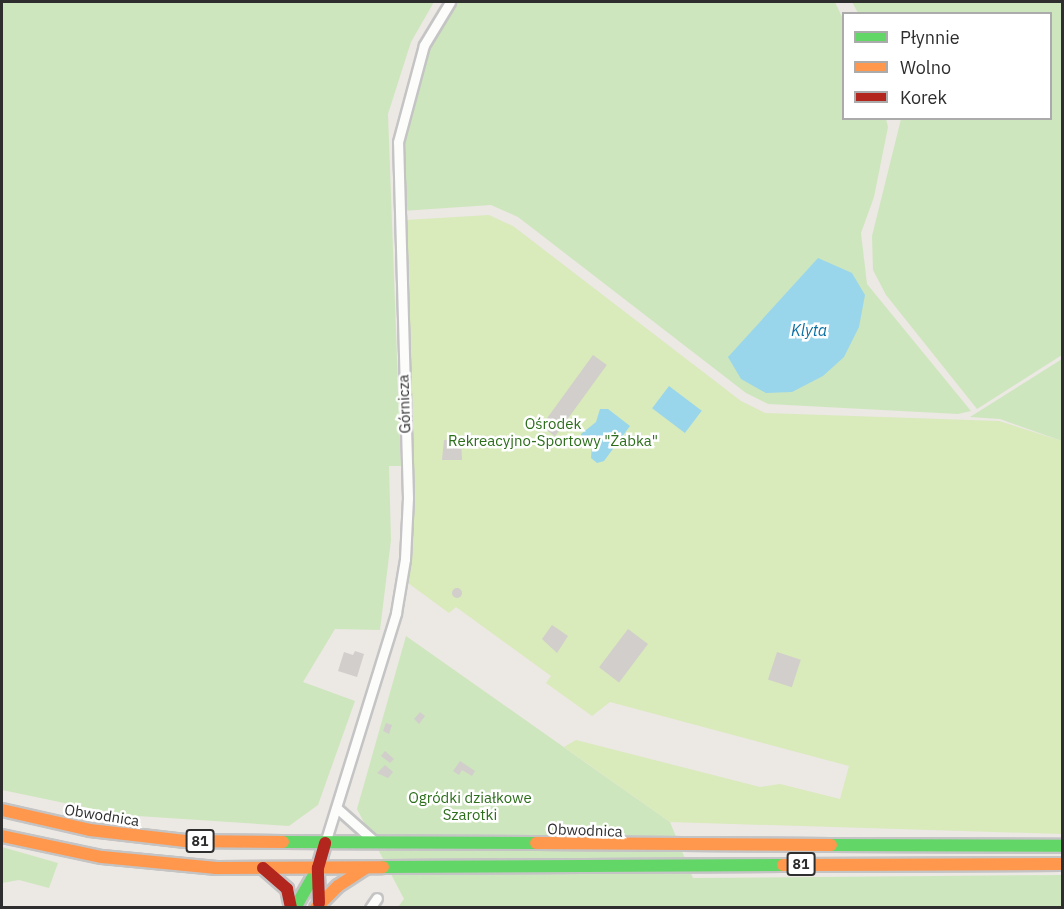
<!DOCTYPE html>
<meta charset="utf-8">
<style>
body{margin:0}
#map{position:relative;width:1064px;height:909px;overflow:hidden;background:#ece8e4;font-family:"IBM Plex Sans",sans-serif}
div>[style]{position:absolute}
.green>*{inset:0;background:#cee6be}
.pitch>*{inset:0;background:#d9eabb}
.water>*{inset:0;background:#99d6ec;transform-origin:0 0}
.building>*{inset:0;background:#d1cecb;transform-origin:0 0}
.round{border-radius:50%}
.roads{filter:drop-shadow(2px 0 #c5c4c5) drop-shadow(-2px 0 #c5c4c5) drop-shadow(0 2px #c5c4c5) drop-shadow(0 -2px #c5c4c5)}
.street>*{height:9px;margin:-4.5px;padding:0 4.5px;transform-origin:4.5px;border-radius:4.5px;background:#fcfcfb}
.fast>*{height:12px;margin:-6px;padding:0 6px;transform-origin:6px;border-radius:6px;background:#63d668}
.slow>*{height:12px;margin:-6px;padding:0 6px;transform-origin:6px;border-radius:6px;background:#ff974d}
.jam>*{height:12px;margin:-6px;padding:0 6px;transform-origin:6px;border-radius:6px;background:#b3261e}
span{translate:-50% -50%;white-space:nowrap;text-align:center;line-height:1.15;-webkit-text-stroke:5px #fff;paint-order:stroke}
.shield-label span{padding:2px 4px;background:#fff;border:2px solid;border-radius:4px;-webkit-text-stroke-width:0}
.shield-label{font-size:14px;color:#2e2e2e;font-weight:700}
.street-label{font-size:15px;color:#2e2e2e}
.park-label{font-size:15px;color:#2c6e1b}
.water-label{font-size:16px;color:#0d6fa3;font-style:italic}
.frame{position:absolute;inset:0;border:3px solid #2e2e2e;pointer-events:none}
.legend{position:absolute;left:842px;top:12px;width:210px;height:108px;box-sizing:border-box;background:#fff;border:2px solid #ababab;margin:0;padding:8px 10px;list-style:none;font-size:18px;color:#2e2e2e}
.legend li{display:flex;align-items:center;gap:12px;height:30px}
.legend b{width:30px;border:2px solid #ababab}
</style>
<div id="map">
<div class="green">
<i style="clip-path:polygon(2px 2px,434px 2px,411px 42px,388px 114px,401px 466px,389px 466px,391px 540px,380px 630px,335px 629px,303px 682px,355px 701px,318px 805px,289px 826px,122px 815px,2px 790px)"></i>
<i style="clip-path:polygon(449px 2px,835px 2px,843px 19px,844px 118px,886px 119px,888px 127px,874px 197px,861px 233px,867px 284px,971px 411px,958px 414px,768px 404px,746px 393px,518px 217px,491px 205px,402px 211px,401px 117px,423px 47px)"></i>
<i style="clip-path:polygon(852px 2px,1062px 2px,1062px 355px,977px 409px,886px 295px,873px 270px,872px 236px,901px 119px,1050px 118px,1050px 14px,858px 13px)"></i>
<i style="clip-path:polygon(1062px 359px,1062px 441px,1000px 419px,970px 417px)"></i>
<i style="clip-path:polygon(406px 636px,670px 822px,693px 878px,1062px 875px,1062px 907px,398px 907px,404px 899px,357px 809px)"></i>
<i style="clip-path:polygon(2px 847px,58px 863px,49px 888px,19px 880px,2px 883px)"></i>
</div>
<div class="pitch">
<i style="clip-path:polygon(489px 215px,513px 226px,741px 401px,765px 413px,999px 421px,1062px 441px,1062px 834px,670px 822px,564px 747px,576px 740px,760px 787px,780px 784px,840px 799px,849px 766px,610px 702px,592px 716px,546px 683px,551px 676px,456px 607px,449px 613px,408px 583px,411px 496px,406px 220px)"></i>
</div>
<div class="water">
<i style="clip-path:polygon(818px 258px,852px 273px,865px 295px,859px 327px,844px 357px,823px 376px,792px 392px,766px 393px,741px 379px,728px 357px)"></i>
<i style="left:669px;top:386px;width:41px;height:28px;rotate:37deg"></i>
<i style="clip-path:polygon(600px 409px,608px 409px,630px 426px,604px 461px,597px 463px,591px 458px,592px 445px,581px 441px,581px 434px,596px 422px)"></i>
</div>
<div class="building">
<i style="left:593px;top:355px;width:17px;height:88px;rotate:36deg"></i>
<i style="clip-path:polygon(461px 439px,462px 460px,442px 460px,444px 440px)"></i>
<i class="round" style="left:452px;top:588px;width:10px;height:10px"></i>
<i style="clip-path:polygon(552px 625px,568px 636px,557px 653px,542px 639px)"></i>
<i style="left:628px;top:629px;width:25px;height:48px;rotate:37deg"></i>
<i style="clip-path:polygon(355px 651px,364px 654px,357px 677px,338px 671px,344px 652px,353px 655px)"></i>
<i style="left:777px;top:652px;width:25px;height:29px;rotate:18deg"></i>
<i style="clip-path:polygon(420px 712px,425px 716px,419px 724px,414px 719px)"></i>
<i style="clip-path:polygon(386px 723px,392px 725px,389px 734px,383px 731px)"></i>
<i style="clip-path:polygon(385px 751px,394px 759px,390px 763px,381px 756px)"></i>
<i style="clip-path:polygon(460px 761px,475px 771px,472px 776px,462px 770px,459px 775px,453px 771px)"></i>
<i style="clip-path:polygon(385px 765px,393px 772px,388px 778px,377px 773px)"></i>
<i style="left:439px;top:793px;width:7px;height:9px;rotate:34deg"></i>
</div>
<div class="roads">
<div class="street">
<i style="left:338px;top:809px;width:48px;rotate:41.6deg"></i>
<i style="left:325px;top:843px;width:241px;rotate:-72.8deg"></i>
<i style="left:396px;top:613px;width:55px;rotate:-80.5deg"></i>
<i style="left:405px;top:559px;width:61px;rotate:-87.2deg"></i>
<i style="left:408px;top:498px;width:356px;rotate:-91.6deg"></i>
<i style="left:398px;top:142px;width:100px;rotate:-75deg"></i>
<i style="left:424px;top:45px;width:50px;rotate:-58.8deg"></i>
<i style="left:370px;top:908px;width:12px;rotate:-55deg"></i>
</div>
<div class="fast">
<i style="left:283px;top:842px;width:253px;rotate:0.2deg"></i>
<i style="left:831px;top:845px;width:231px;rotate:0.2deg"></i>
<i style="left:383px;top:867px;width:400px;rotate:-0.3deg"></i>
<i style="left:295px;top:908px;width:46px;rotate:-60.1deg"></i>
</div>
<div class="slow">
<i style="left:2px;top:810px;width:90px;rotate:12.8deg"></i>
<i style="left:90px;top:830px;width:96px;rotate:6.6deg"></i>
<i style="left:185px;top:841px;width:98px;rotate:0.6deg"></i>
<i style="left:2px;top:836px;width:102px;rotate:11.9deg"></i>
<i style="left:102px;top:857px;width:115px;rotate:5.5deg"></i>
<i style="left:216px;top:868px;width:167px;rotate:-0.3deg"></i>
<i style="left:536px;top:843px;width:295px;rotate:0.4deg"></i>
<i style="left:783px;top:865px;width:279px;rotate:-0.2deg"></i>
<i style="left:316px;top:908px;width:31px;rotate:-45deg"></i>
<i style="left:338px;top:886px;width:33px;rotate:-33deg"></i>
</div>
<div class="jam">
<i style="left:263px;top:868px;width:32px;rotate:41deg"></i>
<i style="left:287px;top:889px;width:19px;rotate:78deg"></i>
<i style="left:319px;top:903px;width:35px;rotate:-92deg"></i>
<i style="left:318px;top:868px;width:26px;rotate:-74deg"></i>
</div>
</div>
<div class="shield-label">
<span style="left:200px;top:841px">81</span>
<span style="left:801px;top:864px">81</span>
</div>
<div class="street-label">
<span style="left:404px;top:404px;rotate:-92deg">Górnicza</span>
<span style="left:102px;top:815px;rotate:9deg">Obwodnica</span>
<span style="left:585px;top:830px;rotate:2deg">Obwodnica</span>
</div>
<div class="park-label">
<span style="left:553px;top:432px">Ośrodek<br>Rekreacyjno-Sportowy "Żabka"</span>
<span style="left:470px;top:806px">Ogródki działkowe<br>Szarotki</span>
</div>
<div class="water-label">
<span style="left:809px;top:330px">Klyta</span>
</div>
<div class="frame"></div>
<ul class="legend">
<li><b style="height:8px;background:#63d668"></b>Płynnie</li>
<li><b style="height:8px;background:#ff974d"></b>Wolno</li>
<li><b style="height:8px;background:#b3261e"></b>Korek</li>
</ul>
</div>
